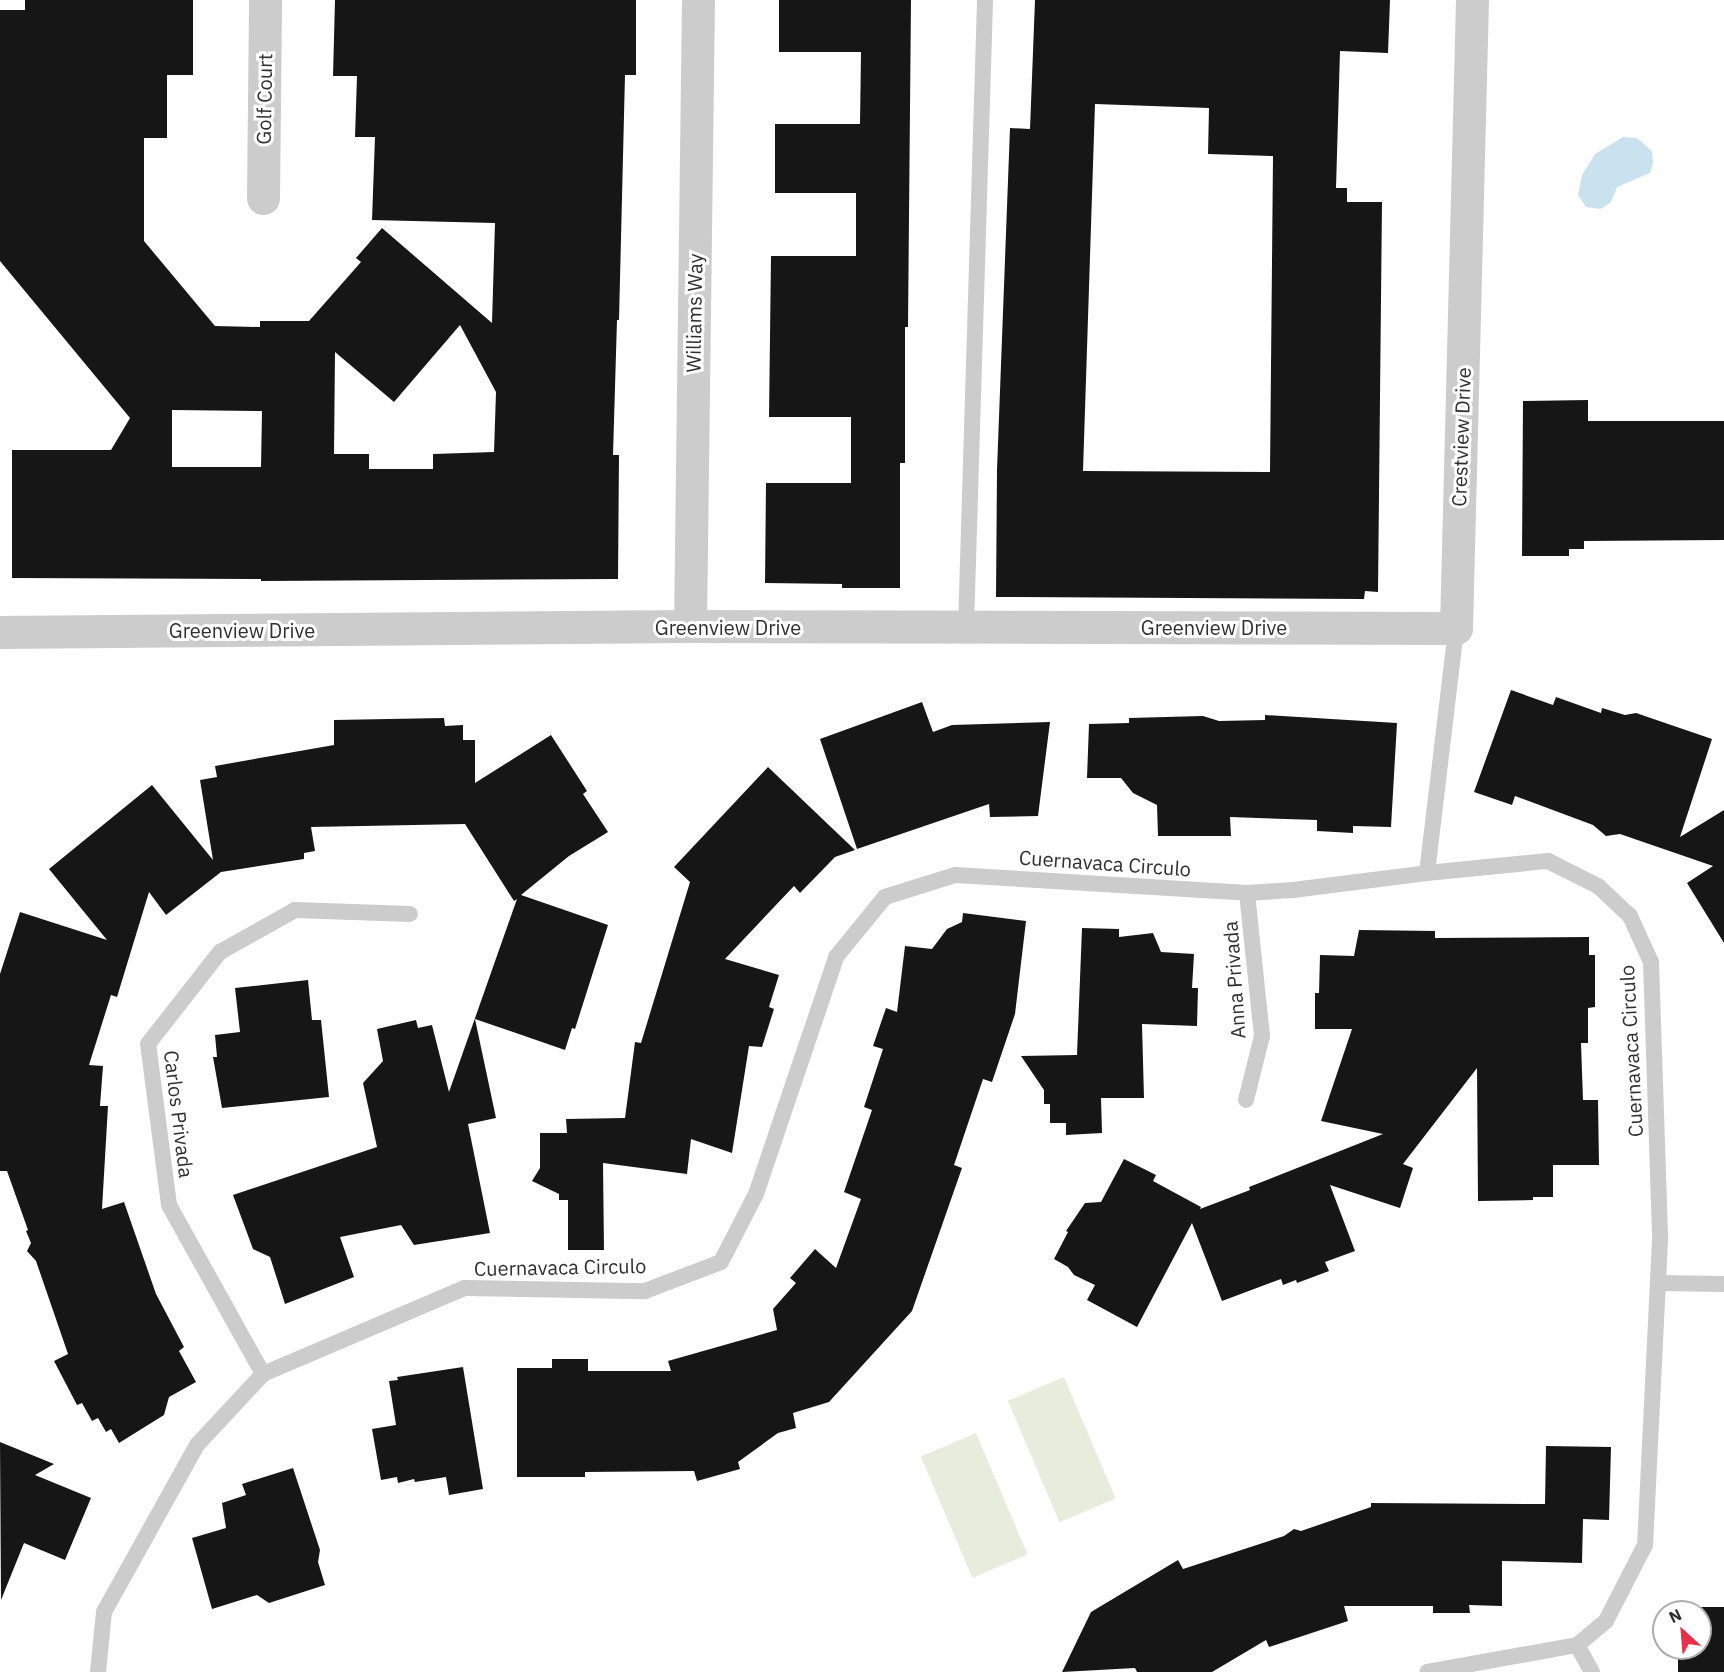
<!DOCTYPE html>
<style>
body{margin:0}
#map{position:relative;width:1724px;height:1672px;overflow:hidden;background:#fff;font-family:"IBM Plex Sans",sans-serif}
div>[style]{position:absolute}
.green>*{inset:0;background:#e7eddd;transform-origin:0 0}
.water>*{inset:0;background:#c9e2ed}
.building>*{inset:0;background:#161616}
.lane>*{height:16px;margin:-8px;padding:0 8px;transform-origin:8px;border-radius:8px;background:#ccc}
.street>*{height:33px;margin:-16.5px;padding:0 16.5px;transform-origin:16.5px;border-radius:16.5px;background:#ccc}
span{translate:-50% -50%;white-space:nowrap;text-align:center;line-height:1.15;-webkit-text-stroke:6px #fff;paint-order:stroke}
.street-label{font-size:20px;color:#2f2f2f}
.north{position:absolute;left:1652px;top:1600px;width:60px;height:60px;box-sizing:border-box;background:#fff;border:2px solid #acacac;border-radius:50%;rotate:334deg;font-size:16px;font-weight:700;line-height:24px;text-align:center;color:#2f2f2f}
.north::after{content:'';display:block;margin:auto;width:21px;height:27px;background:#e82f4b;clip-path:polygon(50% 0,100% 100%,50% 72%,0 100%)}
</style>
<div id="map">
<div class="green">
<i style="left:1064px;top:1377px;width:132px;height:61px;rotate:67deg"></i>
<i style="left:976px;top:1433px;width:132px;height:60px;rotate:67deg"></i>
</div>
<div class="water">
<i style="clip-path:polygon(1623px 137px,1637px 138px,1652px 151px,1653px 163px,1650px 173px,1617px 187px,1611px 202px,1601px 209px,1586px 207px,1578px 195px,1582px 175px,1595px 154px)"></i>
</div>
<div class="building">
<i style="clip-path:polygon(evenodd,25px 0,193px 0,193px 75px,167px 75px,167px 138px,144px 138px,144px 241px,215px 326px,260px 327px,260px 321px,309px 321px,361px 262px,356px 258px,382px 228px,492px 323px,495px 223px,372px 220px,375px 137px,355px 137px,357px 76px,333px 76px,335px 0,636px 0,636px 75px,625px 75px,619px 320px,617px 320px,613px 455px,619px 455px,618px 579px,261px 581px,261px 579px,12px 578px,12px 450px,111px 450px,130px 418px,0 261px,0 10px,25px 10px,25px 0,460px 325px,496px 392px,494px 452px,433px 454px,433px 469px,369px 469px,369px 454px,334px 454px,335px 352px,394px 402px,460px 325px,25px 0,172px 410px,262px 411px,261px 467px,172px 467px,172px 410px)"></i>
<i style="clip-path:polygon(779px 0,911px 0,908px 327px,905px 327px,905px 463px,900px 463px,900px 588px,842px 588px,842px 584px,765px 583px,766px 483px,851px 483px,851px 417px,769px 417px,771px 256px,856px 256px,856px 193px,775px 193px,775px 124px,860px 124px,861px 52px,779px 52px)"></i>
<i style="clip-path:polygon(evenodd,1035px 0,1390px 0,1388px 53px,1340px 51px,1336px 188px,1347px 188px,1347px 202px,1382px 202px,1378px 592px,1365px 591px,1364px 599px,996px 597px,997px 470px,1010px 128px,1030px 129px,1035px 0,1095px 104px,1209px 108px,1208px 154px,1273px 156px,1270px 472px,1083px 471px,1095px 104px)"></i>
<i style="clip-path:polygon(1588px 400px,1588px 421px,1724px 421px,1724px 540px,1584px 541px,1584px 549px,1569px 549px,1569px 556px,1522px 556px,1523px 401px)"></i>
<i style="clip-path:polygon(1511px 690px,1553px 705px,1556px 697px,1601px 713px,1602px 708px,1625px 715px,1636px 713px,1712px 739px,1680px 837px,1724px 810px,1724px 943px,1687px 883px,1713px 866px,1620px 834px,1606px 836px,1593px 825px,1515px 796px,1512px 805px,1474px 792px)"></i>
<i style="clip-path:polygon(922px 702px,933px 732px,952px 725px,1050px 722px,1038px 816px,990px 817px,989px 804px,857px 849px,820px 739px)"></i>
<i style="clip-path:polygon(1265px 715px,1397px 723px,1391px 827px,1353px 826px,1353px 833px,1317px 831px,1317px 820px,1230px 817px,1231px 836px,1158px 836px,1157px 805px,1133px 793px,1121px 778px,1087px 778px,1089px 724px,1129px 723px,1129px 718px,1203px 716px,1219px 721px,1265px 720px)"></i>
<i style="clip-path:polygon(444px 718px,445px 726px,463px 725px,463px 740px,475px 740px,475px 783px,551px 735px,587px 791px,583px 794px,608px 832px,569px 856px,521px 895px,608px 925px,575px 1029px,572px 1028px,565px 1050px,475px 1019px,496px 1118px,468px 1124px,490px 1233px,414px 1245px,401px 1225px,340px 1237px,354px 1277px,285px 1304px,270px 1257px,253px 1249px,233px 1195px,377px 1147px,363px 1083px,383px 1061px,377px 1029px,416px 1020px,418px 1028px,432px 1025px,449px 1092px,517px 899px,514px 901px,465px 824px,311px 827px,315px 851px,304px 853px,304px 859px,221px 872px,166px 915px,149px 892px,117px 997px,111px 995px,89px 1065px,103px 1066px,100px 1106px,108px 1106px,102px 1209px,124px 1202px,156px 1294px,184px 1347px,179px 1351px,196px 1382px,169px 1397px,164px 1415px,119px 1443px,111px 1429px,106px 1432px,98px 1418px,92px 1421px,82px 1403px,77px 1405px,54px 1361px,68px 1354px,36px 1261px,27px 1251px,31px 1243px,26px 1231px,28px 1230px,7px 1171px,0 1171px,0 974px,20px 912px,107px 940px,49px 869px,152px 785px,213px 860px,200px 780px,217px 777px,215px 766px,334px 745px,334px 720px)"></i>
<i style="clip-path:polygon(768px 767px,855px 850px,835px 857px,800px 893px,794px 886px,725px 959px,779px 975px,769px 1007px,774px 1009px,762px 1047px,749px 1046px,732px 1153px,691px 1139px,687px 1174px,603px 1163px,604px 1250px,568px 1250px,568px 1200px,559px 1200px,559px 1194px,532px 1181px,540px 1168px,540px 1133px,567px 1133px,566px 1119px,625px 1118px,635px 1042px,641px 1043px,690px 882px,674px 867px)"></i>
<i style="clip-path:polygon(963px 913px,1026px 921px,1015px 1014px,992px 1082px,983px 1079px,954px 1165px,962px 1168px,912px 1311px,829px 1402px,793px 1413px,796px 1428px,778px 1433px,738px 1462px,740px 1469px,697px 1481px,694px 1471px,585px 1472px,585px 1477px,517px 1477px,517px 1368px,552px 1368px,552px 1359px,588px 1359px,588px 1371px,671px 1371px,668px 1361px,777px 1330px,773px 1309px,796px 1283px,790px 1278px,815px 1249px,836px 1268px,861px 1199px,844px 1192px,872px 1110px,864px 1107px,883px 1049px,873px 1046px,886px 1008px,897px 1012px,905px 946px,932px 949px,947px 929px,962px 922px)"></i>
<i style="clip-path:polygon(1082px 928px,1119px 929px,1119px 937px,1153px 933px,1161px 952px,1194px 954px,1192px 988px,1198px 988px,1197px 1026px,1142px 1024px,1144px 1098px,1101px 1098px,1102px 1133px,1066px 1135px,1066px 1123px,1050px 1123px,1050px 1104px,1044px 1104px,1044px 1090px,1021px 1056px,1077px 1055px)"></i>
<i style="clip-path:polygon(1359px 930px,1435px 931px,1435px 938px,1589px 937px,1589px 955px,1595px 955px,1595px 1007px,1588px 1008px,1588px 1043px,1581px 1043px,1583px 1100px,1598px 1100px,1599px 1165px,1553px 1165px,1553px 1197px,1533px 1197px,1533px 1200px,1478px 1201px,1477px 1068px,1403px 1164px,1413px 1168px,1400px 1208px,1330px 1185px,1355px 1251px,1325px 1262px,1329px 1271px,1297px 1283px,1296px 1280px,1283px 1285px,1281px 1279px,1222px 1301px,1192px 1223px,1137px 1327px,1087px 1300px,1095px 1285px,1074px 1275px,1068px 1267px,1054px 1259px,1068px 1232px,1066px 1231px,1085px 1203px,1101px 1202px,1124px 1159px,1156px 1175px,1153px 1181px,1201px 1207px,1200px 1209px,1250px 1190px,1249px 1187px,1383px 1134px,1321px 1121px,1352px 1029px,1315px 1029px,1315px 993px,1319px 993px,1320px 955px,1354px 956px)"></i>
<i style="clip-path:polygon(308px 980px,312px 1020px,321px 1020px,329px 1097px,222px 1108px,213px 1057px,217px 1057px,215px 1035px,240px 1032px,235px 988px)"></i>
<i style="clip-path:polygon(463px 1367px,483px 1489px,449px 1495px,446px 1477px,415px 1482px,414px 1479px,398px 1483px,397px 1477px,381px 1480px,372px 1429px,396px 1425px,389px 1381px,398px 1380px,397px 1377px)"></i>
<i style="clip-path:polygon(0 1442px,54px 1464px,35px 1475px,91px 1498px,65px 1560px,24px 1543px,1px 1600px)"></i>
<i style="clip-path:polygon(1546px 1446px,1611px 1447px,1609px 1520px,1583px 1519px,1582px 1563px,1502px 1561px,1502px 1606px,1469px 1605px,1470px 1613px,1433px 1613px,1433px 1606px,1344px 1606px,1348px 1621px,1269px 1647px,1266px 1640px,1212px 1672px,1137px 1672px,1135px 1668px,1062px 1672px,1091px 1612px,1178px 1560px,1183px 1569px,1284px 1536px,1294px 1529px,1301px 1531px,1371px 1507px,1371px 1503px,1545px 1504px)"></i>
<i style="clip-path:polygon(293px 1468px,320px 1550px,318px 1562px,325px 1585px,269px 1603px,257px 1595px,212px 1609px,192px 1538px,226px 1528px,222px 1503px,246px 1495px,242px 1484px)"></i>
<i style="clip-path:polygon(1679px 1607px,1724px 1607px,1724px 1672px,1678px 1672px,1678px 1648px,1700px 1648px,1700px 1612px,1679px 1612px)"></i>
</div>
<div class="lane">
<i style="left:966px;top:627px;width:627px;rotate:-88.26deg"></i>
<i style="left:1427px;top:873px;width:247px;rotate:-83.2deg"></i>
<i style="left:1246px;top:1100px;width:66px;rotate:-76deg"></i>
<i style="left:1262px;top:1036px;width:144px;rotate:-96deg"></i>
<i style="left:1659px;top:1283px;width:65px;rotate:0.9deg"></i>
<i style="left:263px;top:1374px;width:193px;rotate:-119.1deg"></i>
<i style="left:169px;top:1205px;width:162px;rotate:-97.4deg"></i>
<i style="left:148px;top:1044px;width:117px;rotate:-52deg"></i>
<i style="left:220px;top:952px;width:86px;rotate:-29.2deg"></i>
<i style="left:295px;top:910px;width:115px;rotate:2deg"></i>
<i style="left:1577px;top:1645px;width:31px;rotate:61deg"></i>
<i style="left:98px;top:1672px;width:60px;rotate:-84.3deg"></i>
<i style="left:104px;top:1612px;width:191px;rotate:-60.9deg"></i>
<i style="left:197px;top:1445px;width:97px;rotate:-47.1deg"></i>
<i style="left:263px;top:1374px;width:220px;rotate:-23.1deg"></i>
<i style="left:465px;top:1288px;width:180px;rotate:1deg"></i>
<i style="left:645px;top:1291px;width:81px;rotate:-20.9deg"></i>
<i style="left:721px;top:1262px;width:76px;rotate:-62.8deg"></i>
<i style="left:756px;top:1194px;width:250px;rotate:-71.3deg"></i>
<i style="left:836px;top:957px;width:77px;rotate:-50.8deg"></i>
<i style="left:885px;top:897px;width:73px;rotate:-17.4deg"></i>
<i style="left:955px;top:875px;width:293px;rotate:3.5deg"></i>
<i style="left:1247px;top:893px;width:46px;rotate:-3.7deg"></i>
<i style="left:1293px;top:890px;width:135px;rotate:-7.2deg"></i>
<i style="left:1427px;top:873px;width:122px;rotate:-5.7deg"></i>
<i style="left:1548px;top:861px;width:56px;rotate:26.6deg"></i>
<i style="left:1598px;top:886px;width:44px;rotate:43.2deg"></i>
<i style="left:1630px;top:916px;width:51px;rotate:65.5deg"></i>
<i style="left:1651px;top:962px;width:278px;rotate:88.1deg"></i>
<i style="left:1660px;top:1240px;width:305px;rotate:92.8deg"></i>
<i style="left:1645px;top:1545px;width:85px;rotate:117.2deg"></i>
<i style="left:1606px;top:1621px;width:38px;rotate:140deg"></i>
<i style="left:1577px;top:1645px;width:152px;rotate:169.8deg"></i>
</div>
<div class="street">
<i style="left:263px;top:198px;width:198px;rotate:-89.4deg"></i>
<i style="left:690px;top:626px;width:626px;rotate:-89.27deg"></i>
<i style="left:0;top:632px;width:690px;rotate:-0.5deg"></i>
<i style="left:690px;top:626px;width:766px;rotate:0.15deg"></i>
<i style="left:1456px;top:628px;width:628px;rotate:-88.54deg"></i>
</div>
<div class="street-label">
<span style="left:264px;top:99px;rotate:-89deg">Golf Court</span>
<span style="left:694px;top:313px;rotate:-89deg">Williams Way</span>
<span style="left:1461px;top:437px;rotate:-88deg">Crestview Drive</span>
<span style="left:728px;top:627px">Greenview Drive</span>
<span style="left:1214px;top:627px">Greenview Drive</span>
<span style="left:242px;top:630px">Greenview Drive</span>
<span style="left:1105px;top:863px;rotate:4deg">Cuernavaca Circulo</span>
<span style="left:1234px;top:980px;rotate:-94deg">Anna Privada</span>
<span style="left:1631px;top:1051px;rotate:-93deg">Cuernavaca Circulo</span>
<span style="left:179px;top:1114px;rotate:83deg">Carlos Privada</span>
<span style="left:560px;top:1267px;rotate:-1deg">Cuernavaca Circulo</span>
</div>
<div class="north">N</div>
</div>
